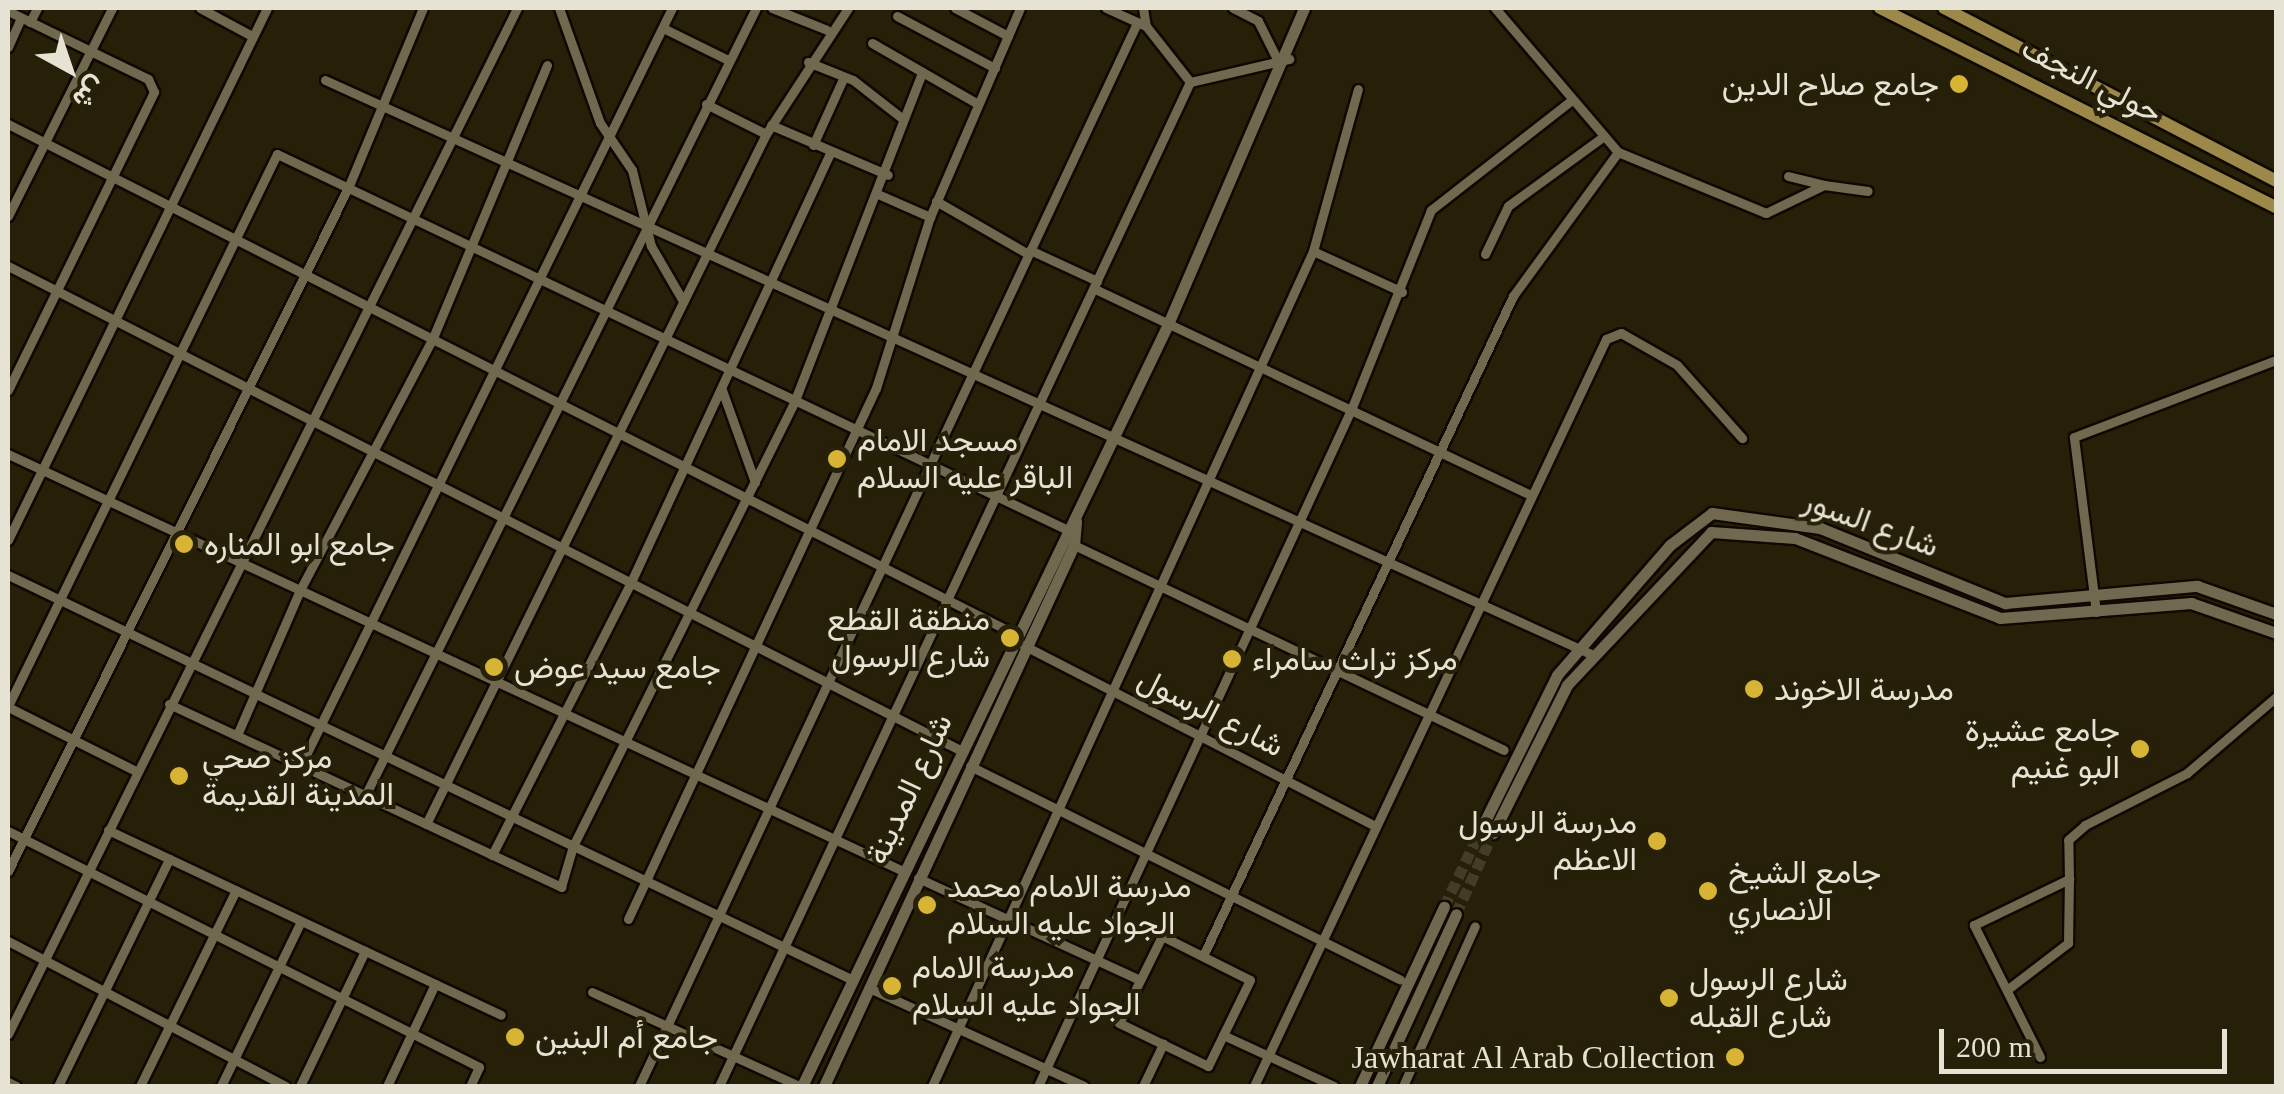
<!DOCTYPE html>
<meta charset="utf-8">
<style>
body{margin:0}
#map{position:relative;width:2284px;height:1094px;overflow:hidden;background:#262009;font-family:"Times New Roman",Vazirmatn,serif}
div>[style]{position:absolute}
.secondary-tunnel>*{height:11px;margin-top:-5.5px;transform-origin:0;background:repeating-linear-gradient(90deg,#433d27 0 11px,transparent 0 16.5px)}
.roads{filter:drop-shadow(2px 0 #0f0900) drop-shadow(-2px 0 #0f0900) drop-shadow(0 2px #0f0900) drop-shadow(0 -2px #0f0900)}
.street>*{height:9px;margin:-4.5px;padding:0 4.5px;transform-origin:4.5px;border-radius:4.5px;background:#706950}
.secondary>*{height:11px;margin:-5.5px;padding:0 5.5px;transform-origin:5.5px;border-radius:5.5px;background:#706950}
.primary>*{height:12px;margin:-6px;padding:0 6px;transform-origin:6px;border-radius:6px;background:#9c8949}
.dots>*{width:28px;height:28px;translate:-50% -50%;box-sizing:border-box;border:5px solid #262009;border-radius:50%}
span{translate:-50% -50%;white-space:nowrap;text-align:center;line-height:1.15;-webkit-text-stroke:8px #262009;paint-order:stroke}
.street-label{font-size:32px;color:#e6e2d4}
.poi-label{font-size:32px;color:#e6e2d4}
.right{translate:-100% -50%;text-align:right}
.left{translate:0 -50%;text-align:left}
.frame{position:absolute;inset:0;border:10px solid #e6e2d4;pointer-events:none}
.north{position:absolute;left:20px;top:20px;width:100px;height:100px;-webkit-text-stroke:8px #262009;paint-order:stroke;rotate:140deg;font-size:28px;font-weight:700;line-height:40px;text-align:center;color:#e6e2d4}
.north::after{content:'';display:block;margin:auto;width:35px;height:45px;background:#e6e2d4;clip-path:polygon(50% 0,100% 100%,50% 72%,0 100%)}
.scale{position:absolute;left:1939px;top:1029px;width:288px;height:45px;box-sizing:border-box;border:5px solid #e6e2d4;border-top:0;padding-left:12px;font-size:30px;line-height:35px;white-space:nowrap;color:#e6e2d4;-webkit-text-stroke:8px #262009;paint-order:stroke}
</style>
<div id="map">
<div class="secondary-tunnel">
<i style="left:1444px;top:907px;width:89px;rotate:-64.6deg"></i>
<i style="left:1456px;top:914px;width:89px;rotate:-65.4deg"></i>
</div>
<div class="roads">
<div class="street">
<i style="left:200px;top:8px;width:59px;rotate:28.3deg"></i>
<i style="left:559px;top:8px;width:122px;rotate:70.4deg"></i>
<i style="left:600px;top:123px;width:57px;rotate:55.8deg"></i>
<i style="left:632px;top:170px;width:78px;rotate:76deg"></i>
<i style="left:651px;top:246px;width:64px;rotate:59.8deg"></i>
<i style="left:772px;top:8px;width:59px;rotate:21.8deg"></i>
<i style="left:955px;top:8px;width:60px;rotate:27.8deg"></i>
<i style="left:1106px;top:8px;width:44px;rotate:24.2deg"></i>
<i style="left:1146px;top:26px;width:71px;rotate:51.8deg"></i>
<i style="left:1143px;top:8px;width:18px;rotate:81deg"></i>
<i style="left:1233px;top:8px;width:28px;rotate:27deg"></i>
<i style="left:1258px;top:21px;width:45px;rotate:63.4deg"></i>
<i style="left:1495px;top:8px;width:189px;rotate:49.5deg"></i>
<i style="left:1618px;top:152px;width:160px;rotate:22.4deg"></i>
<i style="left:1766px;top:213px;width:64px;rotate:-25.8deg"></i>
<i style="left:1824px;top:185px;width:44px;rotate:7.8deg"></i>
<i style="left:8px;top:11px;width:156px;rotate:25.9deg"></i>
<i style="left:148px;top:79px;width:14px;rotate:65deg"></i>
<i style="left:154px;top:92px;width:332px;rotate:116.1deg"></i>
<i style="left:897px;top:16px;width:111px;rotate:28deg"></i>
<i style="left:30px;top:22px;width:16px;rotate:-63deg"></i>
<i style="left:663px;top:28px;width:72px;rotate:26.2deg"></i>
<i style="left:872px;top:43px;width:122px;rotate:29.9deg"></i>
<i style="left:8px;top:47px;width:32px;rotate:-66deg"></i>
<i style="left:808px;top:62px;width:48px;rotate:21.8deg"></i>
<i style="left:853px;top:80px;width:63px;rotate:38deg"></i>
<i style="left:325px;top:80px;width:1392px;rotate:24.39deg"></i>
<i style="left:706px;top:104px;width:67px;rotate:26.6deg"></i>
<i style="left:8px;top:124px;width:1127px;rotate:26.86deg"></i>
<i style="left:771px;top:125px;width:127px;rotate:23.1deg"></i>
<i style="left:813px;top:145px;width:72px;rotate:-65.6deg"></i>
<i style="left:1788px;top:176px;width:37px;rotate:14deg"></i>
<i style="left:880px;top:195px;width:55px;rotate:23.7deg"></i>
<i style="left:936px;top:201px;width:106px;rotate:29.9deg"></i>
<i style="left:8px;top:216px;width:233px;rotate:-63.4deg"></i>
<i style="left:1030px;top:250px;width:74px;rotate:24.8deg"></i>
<i style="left:1313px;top:251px;width:98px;rotate:24.7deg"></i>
<i style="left:1485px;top:254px;width:53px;rotate:-64.4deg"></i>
<i style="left:1508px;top:206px;width:114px;rotate:-36.1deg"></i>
<i style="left:8px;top:266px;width:1066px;rotate:26.95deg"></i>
<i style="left:1095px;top:289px;width:481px;rotate:25.3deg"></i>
<i style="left:722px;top:390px;width:98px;rotate:70.3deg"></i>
<i style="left:8px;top:454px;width:985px;rotate:24.98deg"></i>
<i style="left:8px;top:540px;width:592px;rotate:-64.04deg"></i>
<i style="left:1074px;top:545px;width:476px;rotate:25.5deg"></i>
<i style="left:8px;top:575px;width:935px;rotate:25.61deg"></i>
<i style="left:2096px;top:612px;width:176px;rotate:-97.2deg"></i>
<i style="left:2074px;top:437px;width:216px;rotate:-20.9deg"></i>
<i style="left:1023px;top:645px;width:396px;rotate:27.2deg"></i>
<i style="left:169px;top:704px;width:433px;rotate:25deg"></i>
<i style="left:561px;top:887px;width:43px;rotate:-73.7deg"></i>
<i style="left:573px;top:846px;width:498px;rotate:-63.5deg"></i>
<i style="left:795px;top:400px;width:352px;rotate:-68.8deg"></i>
<i style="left:8px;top:706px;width:614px;rotate:-64.02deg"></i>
<i style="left:277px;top:154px;width:883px;rotate:25.43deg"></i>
<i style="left:8px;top:707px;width:143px;rotate:26.6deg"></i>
<i style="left:237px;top:735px;width:158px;rotate:-66.5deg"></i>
<i style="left:300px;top:590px;width:283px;rotate:-62.2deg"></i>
<i style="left:432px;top:340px;width:298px;rotate:-67.3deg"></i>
<i style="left:301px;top:765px;width:843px;rotate:-63.89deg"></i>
<i style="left:970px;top:766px;width:480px;rotate:26.4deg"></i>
<i style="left:365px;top:796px;width:880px;rotate:-63.61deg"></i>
<i style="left:426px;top:824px;width:769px;rotate:-63.77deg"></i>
<i style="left:766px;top:134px;width:150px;rotate:-56.9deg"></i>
<i style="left:108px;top:830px;width:434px;rotate:25.2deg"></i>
<i style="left:8px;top:831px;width:527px;rotate:26.61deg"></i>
<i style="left:479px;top:1067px;width:21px;rotate:115deg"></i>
<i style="left:492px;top:855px;width:306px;rotate:-63deg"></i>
<i style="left:631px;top:582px;width:473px;rotate:-65.1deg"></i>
<i style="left:8px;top:871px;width:763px;rotate:-63.54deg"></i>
<i style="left:348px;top:188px;width:195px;rotate:-67.4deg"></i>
<i style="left:918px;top:878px;width:244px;rotate:24.7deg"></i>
<i style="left:628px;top:919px;width:586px;rotate:-64.97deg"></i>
<i style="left:876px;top:388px;width:179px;rotate:-72.5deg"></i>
<i style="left:930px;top:217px;width:228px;rotate:-66.7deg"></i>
<i style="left:1162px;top:936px;width:98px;rotate:26.6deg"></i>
<i style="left:1250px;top:980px;width:96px;rotate:116deg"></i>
<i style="left:1208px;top:1066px;width:99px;rotate:-154.2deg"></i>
<i style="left:1119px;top:1023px;width:97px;rotate:-63.7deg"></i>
<i style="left:8px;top:941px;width:313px;rotate:27.6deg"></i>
<i style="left:1203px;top:956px;width:729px;rotate:-64.84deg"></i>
<i style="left:1513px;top:296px;width:178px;rotate:-53.9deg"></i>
<i style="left:869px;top:988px;width:236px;rotate:24.5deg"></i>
<i style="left:2008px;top:989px;width:76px;rotate:-37.5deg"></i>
<i style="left:2068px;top:943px;width:64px;rotate:-89.1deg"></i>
<i style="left:592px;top:992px;width:227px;rotate:24.4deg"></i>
<i style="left:8px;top:1034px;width:1145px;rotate:-63.61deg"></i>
<i style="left:1223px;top:1035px;width:122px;rotate:24.7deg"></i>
<i style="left:2040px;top:1057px;width:148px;rotate:-116.6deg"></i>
<i style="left:1974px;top:925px;width:106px;rotate:-25.8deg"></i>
<i style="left:2069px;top:879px;width:39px;rotate:-91deg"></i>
<i style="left:2068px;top:840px;width:23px;rotate:-41deg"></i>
<i style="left:2085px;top:825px;width:114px;rotate:-27deg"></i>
<i style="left:2187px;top:773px;width:117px;rotate:-40.5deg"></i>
<i style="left:8px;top:1082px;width:9px;rotate:27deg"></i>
<i style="left:58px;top:1086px;width:253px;rotate:-63.9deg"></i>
<i style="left:140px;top:1086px;width:218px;rotate:-63.9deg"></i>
<i style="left:221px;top:1086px;width:183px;rotate:-64.1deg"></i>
<i style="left:300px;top:1086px;width:150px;rotate:-64.3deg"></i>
<i style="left:387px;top:1086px;width:113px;rotate:-64.8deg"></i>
<i style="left:639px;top:1086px;width:1174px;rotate:-64.9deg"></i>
<i style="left:719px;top:1086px;width:1109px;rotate:-64.87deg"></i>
<i style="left:1190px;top:82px;width:102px;rotate:-13.1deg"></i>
<i style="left:932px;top:1086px;width:918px;rotate:-65.47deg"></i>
<i style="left:1313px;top:251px;width:168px;rotate:-74.5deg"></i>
<i style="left:1038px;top:1086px;width:745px;rotate:-65.16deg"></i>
<i style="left:1351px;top:410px;width:215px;rotate:-68.2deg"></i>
<i style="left:1431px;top:210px;width:175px;rotate:-38deg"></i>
<i style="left:1143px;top:1086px;width:47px;rotate:-64.5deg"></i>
<i style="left:1254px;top:1086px;width:826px;rotate:-64.77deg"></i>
<i style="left:1606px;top:339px;width:16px;rotate:-22deg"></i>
<i style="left:1621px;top:333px;width:64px;rotate:29.7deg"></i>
<i style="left:1677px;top:365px;width:98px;rotate:48.3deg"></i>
<i style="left:1403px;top:1086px;width:175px;rotate:-65.8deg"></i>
</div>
<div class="secondary">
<i style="left:1482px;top:827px;width:169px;rotate:-63.7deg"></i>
<i style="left:1557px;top:675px;width:172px;rotate:-49deg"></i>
<i style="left:1670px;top:545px;width:53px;rotate:-37.3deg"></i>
<i style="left:1712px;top:513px;width:109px;rotate:7.9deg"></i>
<i style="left:1820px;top:528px;width:200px;rotate:22.1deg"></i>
<i style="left:2005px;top:603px;width:193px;rotate:-5.1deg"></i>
<i style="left:2197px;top:586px;width:84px;rotate:19.5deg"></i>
<i style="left:1493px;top:833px;width:165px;rotate:-63.4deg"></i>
<i style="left:1567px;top:685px;width:210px;rotate:-46.7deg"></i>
<i style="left:1711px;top:532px;width:84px;rotate:4.1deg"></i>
<i style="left:1795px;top:538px;width:220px;rotate:21.3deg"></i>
<i style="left:2000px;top:618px;width:192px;rotate:-4.5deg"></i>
<i style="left:2191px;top:603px;width:90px;rotate:19.4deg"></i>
<i style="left:802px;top:1086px;width:845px;rotate:-64.34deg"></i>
<i style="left:1168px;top:324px;width:344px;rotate:-66.7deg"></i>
<i style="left:824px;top:1086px;width:596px;rotate:-65.2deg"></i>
<i style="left:1074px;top:545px;width:24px;rotate:-85deg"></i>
<i style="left:1360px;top:1086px;width:198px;rotate:-64.9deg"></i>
<i style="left:1377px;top:1086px;width:189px;rotate:-65.3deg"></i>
</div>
<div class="primary">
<i style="left:1880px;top:8px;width:443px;rotate:26.7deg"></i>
<i style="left:1944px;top:8px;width:374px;rotate:27.5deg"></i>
</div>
</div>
<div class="dots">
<i style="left:1959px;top:84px;background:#d7b434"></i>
<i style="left:837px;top:459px;background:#d7b434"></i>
<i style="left:184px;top:544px;background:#d7b434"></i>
<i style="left:1010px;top:638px;background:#d7b434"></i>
<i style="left:1232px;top:659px;background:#d7b434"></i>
<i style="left:494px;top:667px;background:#d7b434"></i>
<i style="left:1754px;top:689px;background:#d7b434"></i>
<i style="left:2140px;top:749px;background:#d7b434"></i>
<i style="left:179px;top:776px;background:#d7b434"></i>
<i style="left:1657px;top:841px;background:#d7b434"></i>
<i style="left:1708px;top:891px;background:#d7b434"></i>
<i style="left:927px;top:905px;background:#d7b434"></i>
<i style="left:892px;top:986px;background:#d7b434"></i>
<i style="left:1669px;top:998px;background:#d7b434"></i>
<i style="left:515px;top:1037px;background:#d7b434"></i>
<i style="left:1735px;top:1057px;background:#d7b434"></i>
</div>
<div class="street-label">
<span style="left:2092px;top:80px;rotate:27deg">حولي النجف</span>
<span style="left:1871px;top:523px;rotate:20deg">شارع السور</span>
<span style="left:1211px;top:712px;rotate:27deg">شارع الرسول</span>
<span style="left:909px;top:789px;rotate:-65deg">شارع المدينة</span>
</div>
<div class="poi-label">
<span class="right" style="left:1939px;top:84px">جامع صلاح الدين</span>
<span class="left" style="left:857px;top:459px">مسجد الامام<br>الباقر عليه السلام</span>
<span class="left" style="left:204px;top:544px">جامع ابو المناره</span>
<span class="right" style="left:990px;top:638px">منطقة القطع<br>شارع الرسول</span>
<span class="left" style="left:1252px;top:659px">مركز تراث سامراء</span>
<span class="left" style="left:514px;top:667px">جامع سيد عوض</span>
<span class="left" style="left:1774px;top:689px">مدرسة الاخوند</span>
<span class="right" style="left:2120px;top:749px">جامع عشيرة<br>البو غنيم</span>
<span class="left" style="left:202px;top:776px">مركز صحي<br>المدينة القديمة</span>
<span class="right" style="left:1637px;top:841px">مدرسة الرسول<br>الاعظم</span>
<span class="left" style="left:1728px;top:891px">جامع الشيخ<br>الانصاري</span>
<span class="left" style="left:947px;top:905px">مدرسة الامام محمد<br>الجواد عليه السلام</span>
<span class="left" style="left:912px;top:986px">مدرسة الامام<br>الجواد عليه السلام</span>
<span class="left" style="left:1689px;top:998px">شارع الرسول<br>شارع القبله</span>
<span class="left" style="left:535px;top:1037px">جامع أم البنين</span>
<span class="right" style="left:1715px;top:1057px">Jawharat Al Arab Collection</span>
</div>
<div class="frame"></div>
<div class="north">ش</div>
<div class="scale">200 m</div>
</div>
